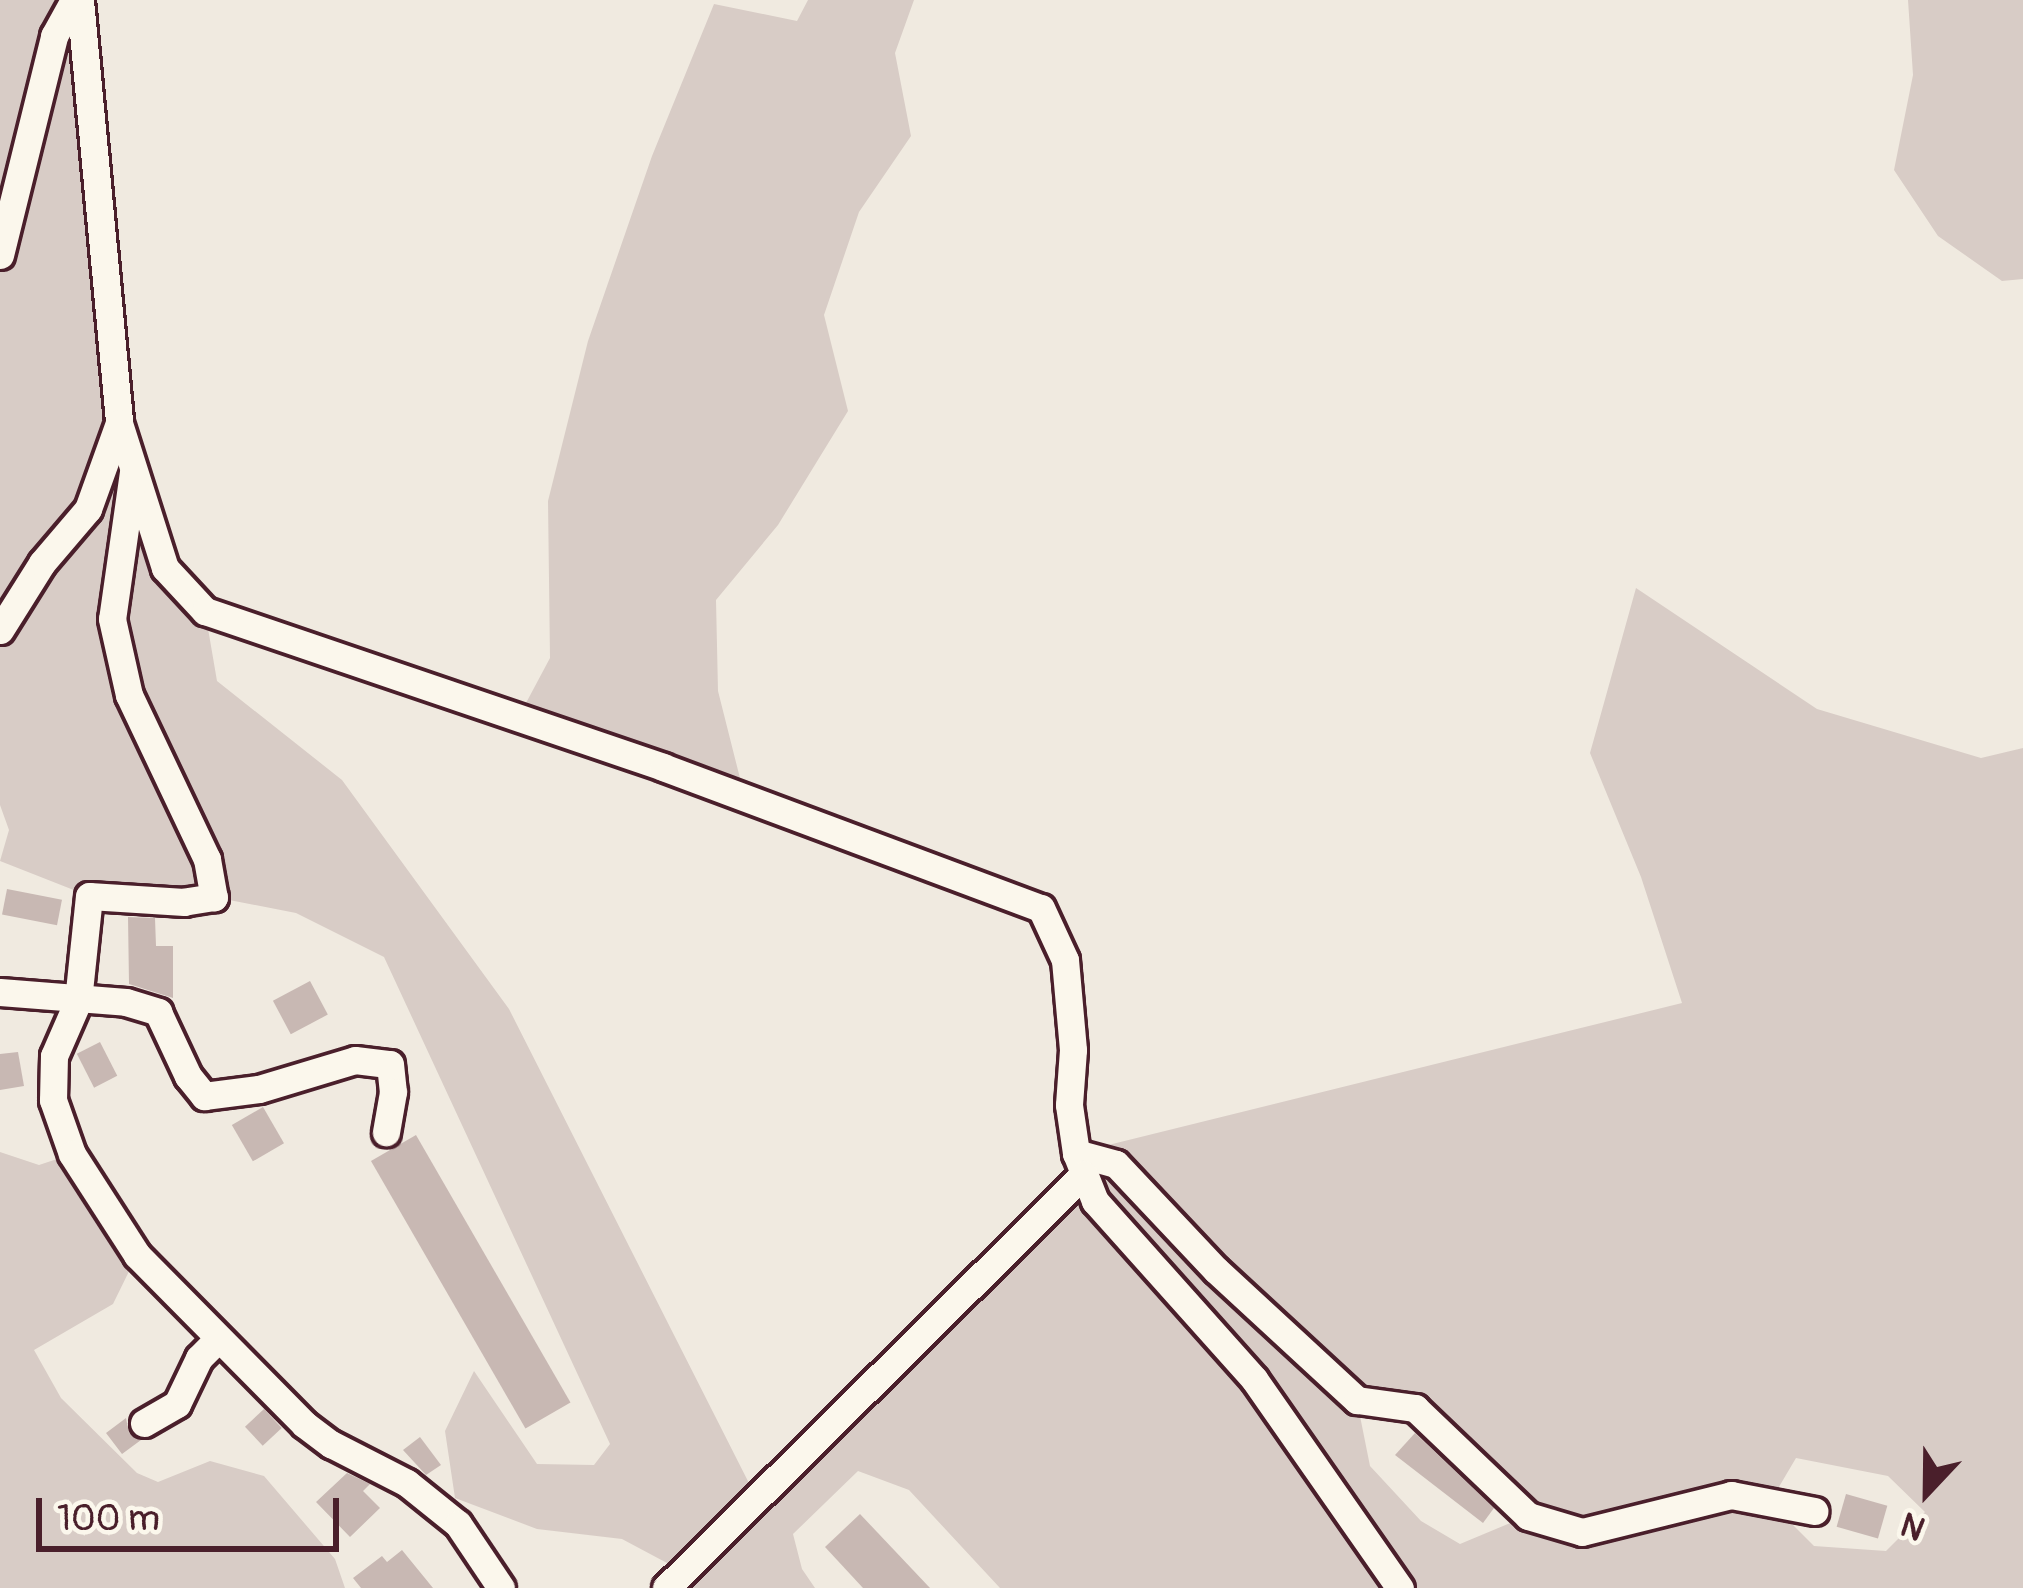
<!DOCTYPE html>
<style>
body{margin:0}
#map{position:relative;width:2023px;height:1588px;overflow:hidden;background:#f0eae0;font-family:Pangolin,sans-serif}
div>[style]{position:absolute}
.green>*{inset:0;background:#d8ccc6}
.building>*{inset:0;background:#c8b8b3;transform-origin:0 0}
.roads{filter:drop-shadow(3px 0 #4a1f2b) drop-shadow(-3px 0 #4a1f2b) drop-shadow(0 3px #4a1f2b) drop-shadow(0 -3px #4a1f2b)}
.minor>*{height:27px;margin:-13.5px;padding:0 13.5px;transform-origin:13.5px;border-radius:13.5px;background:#fbf7ec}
span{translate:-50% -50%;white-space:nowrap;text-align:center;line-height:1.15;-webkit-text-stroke:12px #fbf7ec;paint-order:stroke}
.north{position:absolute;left:1867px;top:1432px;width:120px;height:120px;-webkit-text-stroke:9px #fbf7ec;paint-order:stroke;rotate:202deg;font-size:33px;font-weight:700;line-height:48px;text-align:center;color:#4a1f2b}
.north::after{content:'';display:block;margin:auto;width:42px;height:54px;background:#4a1f2b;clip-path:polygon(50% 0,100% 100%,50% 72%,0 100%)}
.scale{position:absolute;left:36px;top:1498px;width:303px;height:54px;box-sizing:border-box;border:6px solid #4a1f2b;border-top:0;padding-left:15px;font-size:36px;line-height:42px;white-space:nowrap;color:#4a1f2b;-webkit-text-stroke:9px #fbf7ec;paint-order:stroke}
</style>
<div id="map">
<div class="green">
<i style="clip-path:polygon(evenodd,0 0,80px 0,119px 423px,165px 567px,205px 611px,217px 681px,342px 780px,509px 1009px,756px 1497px,1084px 1175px,1076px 1153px,1682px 1003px,1641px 877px,1590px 753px,1636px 588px,1817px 709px,1981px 758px,2023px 748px,2023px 1588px,1000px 1588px,909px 1490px,858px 1471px,793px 1534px,802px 1569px,815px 1588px,666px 1588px,682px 1571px,622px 1539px,537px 1529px,455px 1498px,445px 1431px,474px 1371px,537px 1464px,594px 1465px,610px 1444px,384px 957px,296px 913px,214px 897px,89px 896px,0 861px,9px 830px,0 805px,0 0,1357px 1401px,1415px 1408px,1527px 1516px,1460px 1544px,1421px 1521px,1370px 1466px,1357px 1401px,0 0,1796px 1458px,1888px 1476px,1925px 1512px,1886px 1551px,1814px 1546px,1770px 1502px,1796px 1458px)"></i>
<i style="clip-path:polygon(808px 0,914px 0,895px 53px,911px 136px,859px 212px,824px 315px,848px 411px,778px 525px,716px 600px,718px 691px,745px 798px,518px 718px,550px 658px,548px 501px,588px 341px,652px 156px,714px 4px,797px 21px)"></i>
<i style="clip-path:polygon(1908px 0,2023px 0,2023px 279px,2002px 281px,1938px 236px,1894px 170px,1913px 75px)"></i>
<i style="clip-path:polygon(0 1152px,39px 1165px,72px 1154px,137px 1255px,113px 1304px,34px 1350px,61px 1398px,137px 1473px,158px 1482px,210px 1461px,264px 1476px,335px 1559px,345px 1588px,0 1588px)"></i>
</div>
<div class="building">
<i style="left:7px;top:889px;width:56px;height:26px;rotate:11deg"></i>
<i style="clip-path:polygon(128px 917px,155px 918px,156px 946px,173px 946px,173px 998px,129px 984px)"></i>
<i style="left:310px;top:981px;width:38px;height:42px;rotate:62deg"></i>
<i style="left:100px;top:1042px;width:38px;height:26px;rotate:63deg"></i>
<i style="clip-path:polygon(18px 1052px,24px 1086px,0 1090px,0 1054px)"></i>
<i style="left:263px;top:1107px;width:42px;height:36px;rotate:60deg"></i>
<i style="left:416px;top:1135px;width:309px;height:52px;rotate:60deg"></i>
<i style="left:264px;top:1409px;width:26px;height:26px;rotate:47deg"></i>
<i style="clip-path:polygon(126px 1418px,129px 1433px,141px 1440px,122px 1454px,106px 1433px)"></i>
<i style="clip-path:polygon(1415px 1433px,1494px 1508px,1483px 1523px,1395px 1455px)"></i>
<i style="clip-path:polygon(420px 1437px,441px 1465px,426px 1475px,403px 1450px)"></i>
<i style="clip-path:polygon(347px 1473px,370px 1484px,363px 1491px,380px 1508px,350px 1537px,316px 1502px)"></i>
<i style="left:1846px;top:1494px;width:43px;height:34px;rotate:16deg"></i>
<i style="clip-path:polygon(860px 1514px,930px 1588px,863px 1588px,825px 1547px)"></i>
<i style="clip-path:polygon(402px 1550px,433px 1588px,361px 1588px,353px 1578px,382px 1556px,387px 1562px)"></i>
</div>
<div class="roads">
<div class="minor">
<i style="left:80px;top:0;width:425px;rotate:84.7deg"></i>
<i style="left:119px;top:423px;width:152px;rotate:72.4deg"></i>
<i style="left:165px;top:568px;width:59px;rotate:47.1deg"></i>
<i style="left:205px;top:611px;width:484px;rotate:18.8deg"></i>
<i style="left:663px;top:767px;width:403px;rotate:20.5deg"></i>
<i style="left:1041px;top:908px;width:57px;rotate:65.2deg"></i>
<i style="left:1065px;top:960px;width:90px;rotate:84.9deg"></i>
<i style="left:1073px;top:1050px;width:55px;rotate:94.2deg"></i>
<i style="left:1069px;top:1105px;width:49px;rotate:81.7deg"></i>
<i style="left:1076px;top:1153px;width:52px;rotate:68.4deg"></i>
<i style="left:1095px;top:1201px;width:239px;rotate:48.2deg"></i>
<i style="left:1254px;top:1379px;width:255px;rotate:55.1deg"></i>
<i style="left:0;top:255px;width:226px;rotate:-76.1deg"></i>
<i style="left:54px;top:36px;width:41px;rotate:-60.9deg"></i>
<i style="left:133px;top:472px;width:148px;rotate:98.1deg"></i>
<i style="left:112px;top:619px;width:78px;rotate:77.4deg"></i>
<i style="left:129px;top:695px;width:182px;rotate:64.6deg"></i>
<i style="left:207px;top:859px;width:39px;rotate:80deg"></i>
<i style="left:214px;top:897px;width:30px;rotate:171deg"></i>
<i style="left:184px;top:902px;width:95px;rotate:-176.4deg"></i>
<i style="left:89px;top:896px;width:106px;rotate:96deg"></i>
<i style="left:78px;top:1001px;width:60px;rotate:113.6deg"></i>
<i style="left:54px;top:1056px;width:44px;rotate:91.3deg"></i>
<i style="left:53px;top:1100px;width:57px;rotate:70.6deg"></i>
<i style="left:72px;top:1154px;width:120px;rotate:57.2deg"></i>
<i style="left:137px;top:1255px;width:238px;rotate:45.3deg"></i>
<i style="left:304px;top:1424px;width:34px;rotate:37deg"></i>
<i style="left:331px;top:1444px;width:85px;rotate:27.2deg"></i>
<i style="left:407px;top:1483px;width:65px;rotate:38.8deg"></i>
<i style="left:458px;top:1524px;width:77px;rotate:56.1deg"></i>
<i style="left:0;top:630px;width:79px;rotate:-57.9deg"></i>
<i style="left:42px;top:563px;width:71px;rotate:-49.6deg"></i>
<i style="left:88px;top:509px;width:91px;rotate:-70.2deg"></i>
<i style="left:0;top:992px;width:126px;rotate:4.5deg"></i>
<i style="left:126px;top:1002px;width:34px;rotate:17deg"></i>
<i style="left:158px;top:1012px;width:71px;rotate:64.9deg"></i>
<i style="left:188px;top:1076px;width:26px;rotate:51deg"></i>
<i style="left:204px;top:1096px;width:55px;rotate:-7.3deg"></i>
<i style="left:259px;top:1089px;width:100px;rotate:-16.8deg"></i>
<i style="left:355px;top:1060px;width:35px;rotate:7deg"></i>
<i style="left:390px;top:1064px;width:28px;rotate:84deg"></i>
<i style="left:393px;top:1092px;width:41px;rotate:99.9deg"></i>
<i style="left:1076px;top:1153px;width:41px;rotate:15.4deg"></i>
<i style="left:1116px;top:1164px;width:146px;rotate:46.7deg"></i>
<i style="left:1216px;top:1270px;width:192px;rotate:42.7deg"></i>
<i style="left:1357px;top:1400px;width:59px;rotate:7.9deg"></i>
<i style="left:1415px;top:1408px;width:156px;rotate:43.7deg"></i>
<i style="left:1528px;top:1516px;width:56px;rotate:16.5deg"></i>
<i style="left:1582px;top:1532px;width:154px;rotate:-13.9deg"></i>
<i style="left:1731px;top:1495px;width:85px;rotate:10.9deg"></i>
<i style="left:144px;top:1423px;width:38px;rotate:-30deg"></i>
<i style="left:177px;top:1404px;width:51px;rotate:-64.4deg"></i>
<i style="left:199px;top:1358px;width:27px;rotate:-45deg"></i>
<i style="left:666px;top:1588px;width:588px;rotate:-44.72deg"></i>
</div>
</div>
<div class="north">N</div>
<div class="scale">100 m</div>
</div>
